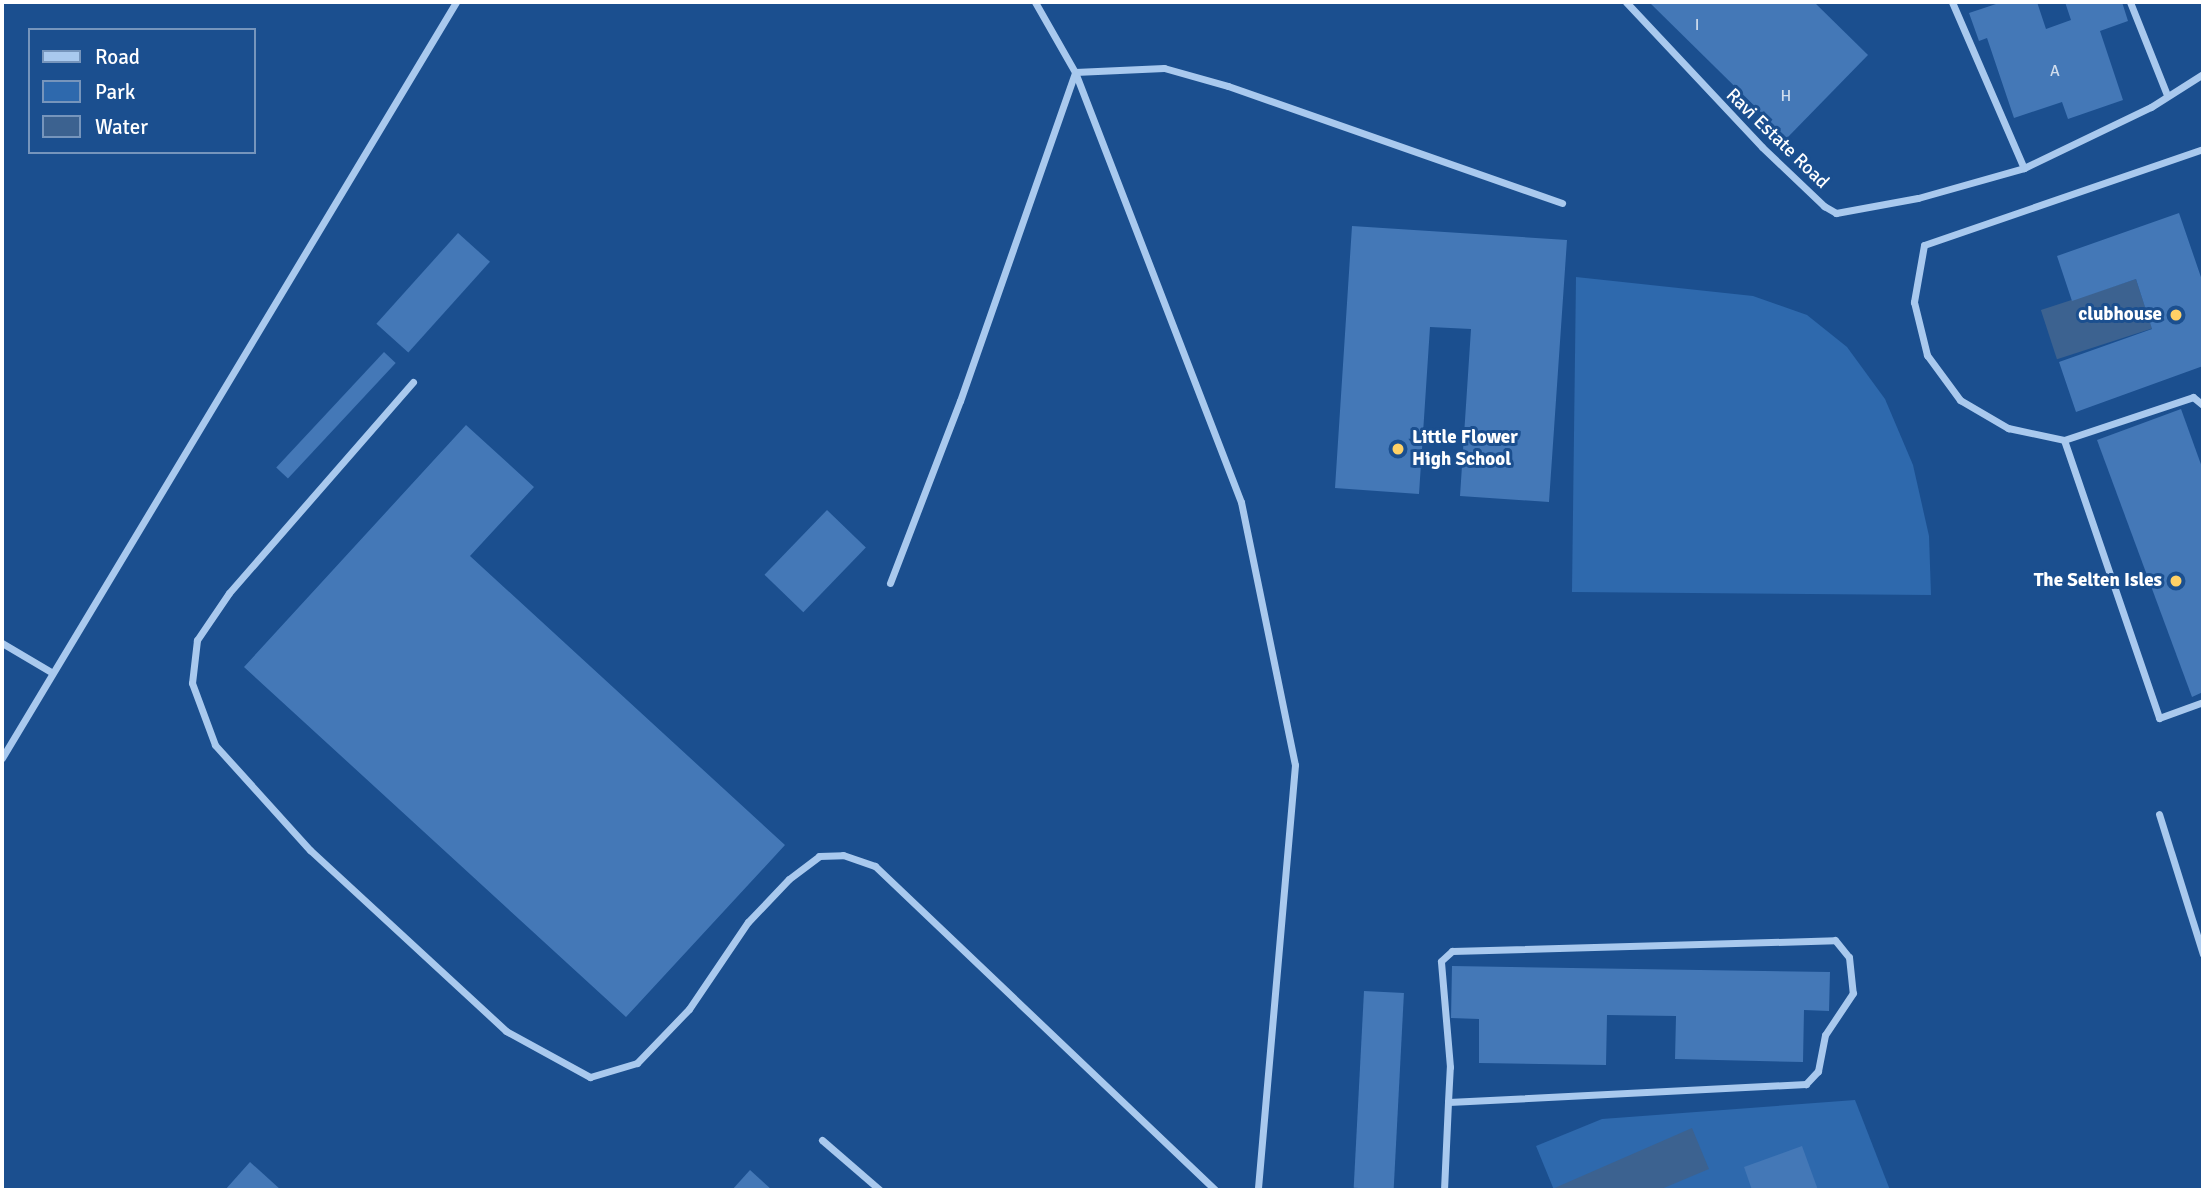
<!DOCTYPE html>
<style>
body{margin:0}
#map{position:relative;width:2205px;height:1192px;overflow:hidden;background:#1b4f8f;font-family:Signika,sans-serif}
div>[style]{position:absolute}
.green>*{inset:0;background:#2e69ad}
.water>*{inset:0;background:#3c6290;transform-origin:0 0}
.building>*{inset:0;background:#4478b7;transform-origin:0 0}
.street>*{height:7px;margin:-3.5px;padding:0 3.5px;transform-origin:3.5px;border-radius:3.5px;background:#a9c9ee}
.dots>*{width:19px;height:19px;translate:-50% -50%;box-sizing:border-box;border:4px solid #1b4f8f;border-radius:50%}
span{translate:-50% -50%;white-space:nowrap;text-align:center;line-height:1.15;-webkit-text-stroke:6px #1b4f8f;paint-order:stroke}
.number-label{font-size:16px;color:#d0dded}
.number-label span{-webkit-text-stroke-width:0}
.street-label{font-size:19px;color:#fff}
.poi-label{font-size:19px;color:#fff;font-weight:700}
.right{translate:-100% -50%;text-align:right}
.left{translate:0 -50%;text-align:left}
.frame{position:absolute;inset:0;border:4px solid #fff;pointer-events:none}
.legend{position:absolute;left:28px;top:28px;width:228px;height:126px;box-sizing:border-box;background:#1b4f8f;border:2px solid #7695bc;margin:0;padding:9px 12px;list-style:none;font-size:21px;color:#fff}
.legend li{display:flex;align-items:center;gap:14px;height:35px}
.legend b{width:35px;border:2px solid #7695bc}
</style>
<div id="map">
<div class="green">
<i style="clip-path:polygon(1576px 277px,1753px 296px,1807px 315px,1847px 347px,1885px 399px,1913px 465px,1929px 536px,1931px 595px,1572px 592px)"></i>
<i style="clip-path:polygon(1855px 1100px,1890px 1190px,1554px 1190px,1536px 1146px,1602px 1119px)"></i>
</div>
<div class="water">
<i style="left:2136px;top:279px;width:52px;height:100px;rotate:72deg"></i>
<i style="clip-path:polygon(1692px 1128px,1709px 1169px,1659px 1190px,1550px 1190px)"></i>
</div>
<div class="building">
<i style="clip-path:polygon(1649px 2px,1814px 2px,1868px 55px,1787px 138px)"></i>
<i style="clip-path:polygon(2002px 2px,2037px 2px,2046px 29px,2071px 20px,2065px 2px,2122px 2px,2128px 21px,2100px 31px,2123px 100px,2068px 119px,2062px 102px,2014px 118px,1987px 38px,1979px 41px,1969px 13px)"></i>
<i style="clip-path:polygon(2179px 213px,2203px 283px,2203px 366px,2076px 412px,2059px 362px,2152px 329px,2136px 279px,2072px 301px,2057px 256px)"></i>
<i style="clip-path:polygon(1352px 226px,1567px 240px,1549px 502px,1460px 496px,1471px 329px,1430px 327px,1419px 494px,1335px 488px)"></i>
<i style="left:458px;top:233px;width:43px;height:122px;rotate:42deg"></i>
<i style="left:384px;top:352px;width:16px;height:158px;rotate:43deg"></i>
<i style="clip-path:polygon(2181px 409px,2203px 470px,2203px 692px,2192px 697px,2097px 440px)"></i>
<i style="clip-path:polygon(466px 425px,534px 487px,470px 556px,785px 845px,626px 1017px,244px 667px)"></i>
<i style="left:827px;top:510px;width:54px;height:90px;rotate:44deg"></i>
<i style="clip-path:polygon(1452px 966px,1830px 972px,1829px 1011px,1804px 1010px,1803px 1062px,1675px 1059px,1676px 1016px,1607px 1015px,1606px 1065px,1479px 1063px,1479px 1019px,1451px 1018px)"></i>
<i style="left:1364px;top:991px;width:40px;height:197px;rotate:3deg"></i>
<i style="clip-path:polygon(1802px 1146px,1818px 1190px,1752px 1190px,1744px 1167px)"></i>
<i style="clip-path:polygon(250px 1162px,281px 1190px,225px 1190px)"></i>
<i style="clip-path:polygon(750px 1170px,772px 1190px,732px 1190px)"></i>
</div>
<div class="street">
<i style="left:1035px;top:2px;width:81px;rotate:60.3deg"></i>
<i style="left:1075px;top:72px;width:461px;rotate:68.9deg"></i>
<i style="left:1241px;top:502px;width:268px;rotate:78.4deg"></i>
<i style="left:1295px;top:765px;width:427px;rotate:95deg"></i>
<i style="left:1626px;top:2px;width:199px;rotate:46.8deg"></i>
<i style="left:1762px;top:147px;width:86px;rotate:43.6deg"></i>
<i style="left:1824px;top:206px;width:14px;rotate:30deg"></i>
<i style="left:1836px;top:213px;width:83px;rotate:-10.4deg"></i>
<i style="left:1918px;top:198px;width:110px;rotate:-15.8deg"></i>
<i style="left:2024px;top:168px;width:141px;rotate:-25.7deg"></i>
<i style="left:2151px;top:107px;width:62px;rotate:-32.4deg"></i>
<i style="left:1952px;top:2px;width:181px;rotate:66.6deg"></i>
<i style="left:2130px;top:2px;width:100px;rotate:68.3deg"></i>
<i style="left:1075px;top:72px;width:89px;rotate:-2.6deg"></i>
<i style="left:1164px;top:68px;width:66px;rotate:15.7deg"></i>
<i style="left:1228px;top:86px;width:354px;rotate:19.3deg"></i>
<i style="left:2203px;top:149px;width:295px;rotate:161deg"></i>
<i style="left:1924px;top:245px;width:58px;rotate:100deg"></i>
<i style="left:1914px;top:302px;width:55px;rotate:76.2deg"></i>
<i style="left:1927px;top:355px;width:56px;rotate:53.7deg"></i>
<i style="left:1960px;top:400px;width:56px;rotate:30.3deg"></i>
<i style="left:2008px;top:428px;width:57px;rotate:12.1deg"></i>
<i style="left:2064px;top:440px;width:294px;rotate:71.1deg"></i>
<i style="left:2159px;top:718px;width:47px;rotate:-20deg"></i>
<i style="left:413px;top:382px;width:280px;rotate:131.1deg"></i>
<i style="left:229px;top:593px;width:57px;rotate:124.2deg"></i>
<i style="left:197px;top:640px;width:43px;rotate:96.6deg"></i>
<i style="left:192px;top:683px;width:66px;rotate:69.6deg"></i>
<i style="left:215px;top:745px;width:142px;rotate:47.9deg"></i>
<i style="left:310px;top:850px;width:267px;rotate:42.7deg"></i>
<i style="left:506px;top:1031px;width:96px;rotate:28.7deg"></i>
<i style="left:590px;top:1077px;width:49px;rotate:-16.6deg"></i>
<i style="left:637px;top:1063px;width:75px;rotate:-46.1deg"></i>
<i style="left:689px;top:1009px;width:105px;rotate:-55.9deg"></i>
<i style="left:748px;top:922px;width:59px;rotate:-46.4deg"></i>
<i style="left:789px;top:879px;width:38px;rotate:-37deg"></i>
<i style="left:819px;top:856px;width:24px;rotate:-2deg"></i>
<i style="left:843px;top:855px;width:34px;rotate:19deg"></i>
<i style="left:875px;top:866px;width:470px;rotate:43.6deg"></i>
<i style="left:2064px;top:440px;width:136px;rotate:-18.4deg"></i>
<i style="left:2193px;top:397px;width:13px;rotate:39deg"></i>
<i style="left:890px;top:583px;width:195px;rotate:-69deg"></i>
<i style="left:960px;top:401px;width:348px;rotate:-70.7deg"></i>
<i style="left:2px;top:643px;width:57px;rotate:30.6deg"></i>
<i style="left:2px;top:758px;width:882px;rotate:-59.01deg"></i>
<i style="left:2159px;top:814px;width:147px;rotate:72.6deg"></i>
<i style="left:822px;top:1140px;width:77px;rotate:40.8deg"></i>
<i style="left:1444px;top:1190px;width:88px;rotate:-87.4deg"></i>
<i style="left:1448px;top:1102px;width:35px;rotate:-87deg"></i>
<i style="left:1450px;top:1067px;width:106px;rotate:-94.9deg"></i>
<i style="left:1441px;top:961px;width:15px;rotate:-42deg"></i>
<i style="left:1452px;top:951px;width:383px;rotate:-1.6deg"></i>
<i style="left:1835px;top:940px;width:22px;rotate:51deg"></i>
<i style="left:1849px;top:957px;width:36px;rotate:84deg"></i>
<i style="left:1853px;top:993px;width:50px;rotate:123.7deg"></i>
<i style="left:1825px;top:1035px;width:37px;rotate:101deg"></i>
<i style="left:1818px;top:1071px;width:18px;rotate:133deg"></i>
<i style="left:1806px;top:1084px;width:358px;rotate:177.1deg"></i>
</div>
<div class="dots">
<i style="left:2176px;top:315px;background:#ffd166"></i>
<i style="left:1398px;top:449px;background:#ffd166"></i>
<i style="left:2176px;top:581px;background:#ffd166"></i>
</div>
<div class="number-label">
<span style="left:1697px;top:25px">I</span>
<span style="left:2055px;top:71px">A</span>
<span style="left:1786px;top:96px">H</span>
</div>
<div class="street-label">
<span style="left:1777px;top:139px;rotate:44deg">Ravi Estate Road</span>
</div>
<div class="poi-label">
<span class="right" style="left:2162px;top:315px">clubhouse</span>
<span class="left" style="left:1412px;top:449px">Little Flower<br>High School</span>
<span class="right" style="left:2162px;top:581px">The Selten Isles</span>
</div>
<div class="frame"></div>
<ul class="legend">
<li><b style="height:9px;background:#a9c9ee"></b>Road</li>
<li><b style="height:19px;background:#2e69ad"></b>Park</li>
<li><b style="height:19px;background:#3c6290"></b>Water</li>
</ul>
</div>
